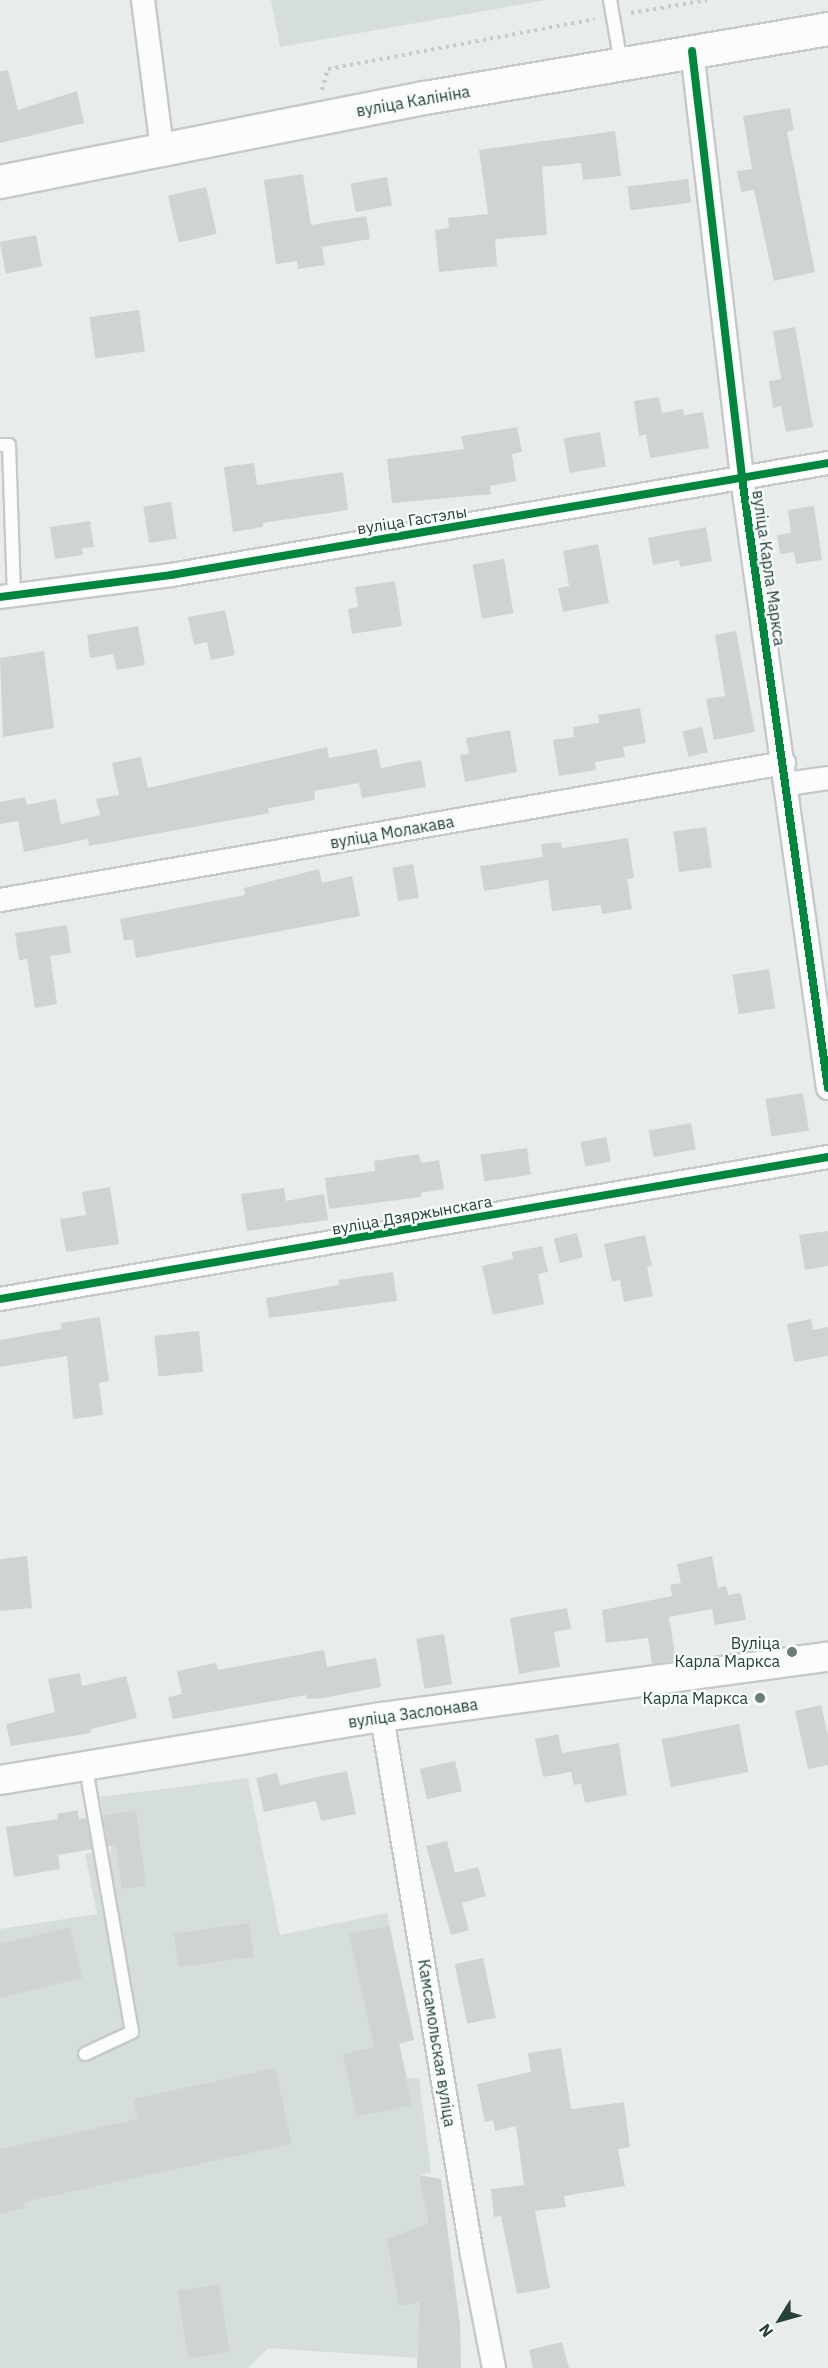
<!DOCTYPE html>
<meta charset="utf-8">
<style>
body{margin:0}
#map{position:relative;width:828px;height:2368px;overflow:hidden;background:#e8edeb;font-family:"IBM Plex Sans",sans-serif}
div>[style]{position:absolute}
.built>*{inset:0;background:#d6dedb}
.building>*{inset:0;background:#cfd4d2;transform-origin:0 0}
.path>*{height:4px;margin-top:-2px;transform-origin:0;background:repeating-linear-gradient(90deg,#c3ccca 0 3px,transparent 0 7.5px)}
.roads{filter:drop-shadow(2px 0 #c5cac8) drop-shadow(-2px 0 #c5cac8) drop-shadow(0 2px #c5cac8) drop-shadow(0 -2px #c5cac8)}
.service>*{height:12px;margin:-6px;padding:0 6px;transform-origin:6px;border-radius:6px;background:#fcfcfc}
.minor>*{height:22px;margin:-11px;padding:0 11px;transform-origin:11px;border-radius:11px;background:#fcfcfc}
.tertiary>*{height:28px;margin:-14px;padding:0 14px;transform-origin:14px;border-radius:14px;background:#fcfcfc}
.secondary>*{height:32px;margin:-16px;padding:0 16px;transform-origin:16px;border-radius:16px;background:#fcfcfc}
.cycleway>*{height:8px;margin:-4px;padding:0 4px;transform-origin:4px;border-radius:4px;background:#00873e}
.dots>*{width:16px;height:16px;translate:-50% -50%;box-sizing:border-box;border:3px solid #f7fbf9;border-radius:50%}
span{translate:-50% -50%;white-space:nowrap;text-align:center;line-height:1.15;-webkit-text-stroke:4.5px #f7fbf9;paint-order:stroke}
.street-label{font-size:16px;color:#24423a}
.poi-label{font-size:16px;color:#24423a}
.right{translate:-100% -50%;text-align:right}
.north{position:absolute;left:750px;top:2290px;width:60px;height:60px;-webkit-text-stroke:4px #f7fbf9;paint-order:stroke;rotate:233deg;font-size:16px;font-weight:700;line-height:24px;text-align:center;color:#24423a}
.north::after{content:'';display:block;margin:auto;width:21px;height:27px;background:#24423a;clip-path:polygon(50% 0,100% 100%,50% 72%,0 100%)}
</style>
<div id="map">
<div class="built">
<i style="clip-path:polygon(271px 0,547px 0,280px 47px)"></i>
<i style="clip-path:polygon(248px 1778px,280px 1935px,387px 1913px,414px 2040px,399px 2044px,407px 2078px,419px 2078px,431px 2173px,419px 2175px,428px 2224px,430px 2341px,418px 2341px,417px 2358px,268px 2348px,248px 2368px,0 2368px,0 1929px,97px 1914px,85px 1854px,111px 1851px,100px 1797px)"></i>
</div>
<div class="building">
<i style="clip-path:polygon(8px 70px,18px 110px,77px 91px,84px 123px,0 143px,0 71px)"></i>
<i style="clip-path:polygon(790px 108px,794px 130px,787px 132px,815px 272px,774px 281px,754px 190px,741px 192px,737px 171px,752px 169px,743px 116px)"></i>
<i style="clip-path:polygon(615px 131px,621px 176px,583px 180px,581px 163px,542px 167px,547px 235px,495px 239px,497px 266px,439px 272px,435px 230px,449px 228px,448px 218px,488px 214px,479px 150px)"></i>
<i style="clip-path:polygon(303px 174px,311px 225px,366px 216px,370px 239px,322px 247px,325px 265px,298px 269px,297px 261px,276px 264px,264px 180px)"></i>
<i style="left:387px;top:177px;width:29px;height:37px;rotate:80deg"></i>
<i style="left:688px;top:179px;width:24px;height:61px;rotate:83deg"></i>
<i style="left:206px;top:187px;width:48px;height:39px;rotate:77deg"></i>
<i style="left:36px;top:235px;width:32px;height:37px;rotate:79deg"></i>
<i style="left:139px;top:310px;width:42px;height:50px;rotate:82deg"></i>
<i style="clip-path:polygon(795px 327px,813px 427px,786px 432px,781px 406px,773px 408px,769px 381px,781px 379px,773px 331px)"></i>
<i style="clip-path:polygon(659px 397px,662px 413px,683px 409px,684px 415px,703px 412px,709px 448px,650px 458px,646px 434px,639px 436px,634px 401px)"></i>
<i style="clip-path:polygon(517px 427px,522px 452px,512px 454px,516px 481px,490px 486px,491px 494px,392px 503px,387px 459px,464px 449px,461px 436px)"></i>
<i style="left:600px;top:432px;width:35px;height:37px;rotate:80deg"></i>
<i style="clip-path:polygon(254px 463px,257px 485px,343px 472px,348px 510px,263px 523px,263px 527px,233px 532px,224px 467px)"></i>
<i style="left:171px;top:502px;width:37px;height:28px;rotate:81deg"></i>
<i style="clip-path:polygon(814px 506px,822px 560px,796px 564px,794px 552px,780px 554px,777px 535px,791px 533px,788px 510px)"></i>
<i style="clip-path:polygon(90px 521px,94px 547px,82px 548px,83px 555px,55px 559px,50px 527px)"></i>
<i style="clip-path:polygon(706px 527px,712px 561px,680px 567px,679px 560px,653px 565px,648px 538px)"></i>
<i style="clip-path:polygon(598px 544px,609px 603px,563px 612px,558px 588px,569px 586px,563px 551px)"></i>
<i style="left:504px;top:559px;width:55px;height:32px;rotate:80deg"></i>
<i style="clip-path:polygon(395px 581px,402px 626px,352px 634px,348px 609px,358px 607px,355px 587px)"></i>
<i style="clip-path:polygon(225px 610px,235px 655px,211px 660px,207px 642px,194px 645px,188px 617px)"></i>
<i style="clip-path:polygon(138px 626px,145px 665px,117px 670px,113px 654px,90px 658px,87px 635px)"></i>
<i style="clip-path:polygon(736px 631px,755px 732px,714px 740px,706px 699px,725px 696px,715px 635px)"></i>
<i style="clip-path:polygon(44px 651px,54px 728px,3px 737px,0 658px)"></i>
<i style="clip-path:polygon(640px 708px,646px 743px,623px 747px,625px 757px,595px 762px,596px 770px,559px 776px,553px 740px,574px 737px,573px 727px,599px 723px,598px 715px)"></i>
<i style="left:702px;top:727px;width:26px;height:20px;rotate:77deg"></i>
<i style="clip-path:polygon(510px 730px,517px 772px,465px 782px,460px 755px,469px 754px,466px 738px)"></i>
<i style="clip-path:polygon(327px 747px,329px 758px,377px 749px,381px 768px,421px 760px,426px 787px,362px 798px,359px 783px,314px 791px,315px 800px,268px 808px,269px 813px,89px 846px,88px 839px,24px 852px,18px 821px,0 824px,0 802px,25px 797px,27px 805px,56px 799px,61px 824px,100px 815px,96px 799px,119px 795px,112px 763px,141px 757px,148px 788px)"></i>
<i style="left:706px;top:827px;width:41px;height:33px;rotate:82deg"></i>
<i style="clip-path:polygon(628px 838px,634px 878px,627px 879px,632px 909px,602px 914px,601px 905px,552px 911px,548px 880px,484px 891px,480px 866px,543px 857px,541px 844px,561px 842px,562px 848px)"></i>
<i style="left:413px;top:864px;width:34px;height:21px;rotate:80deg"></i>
<i style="clip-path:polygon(319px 869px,322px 883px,352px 876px,360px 916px,136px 958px,133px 939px,124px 941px,120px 919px,245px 895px,244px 888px)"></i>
<i style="clip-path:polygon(67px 925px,71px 953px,50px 956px,57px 1004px,35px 1008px,27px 959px,19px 960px,15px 933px)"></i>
<i style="left:769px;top:969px;width:40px;height:37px;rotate:81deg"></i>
<i style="left:803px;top:1093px;width:38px;height:38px;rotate:81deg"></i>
<i style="left:691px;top:1123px;width:27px;height:43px;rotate:80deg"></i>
<i style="left:606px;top:1137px;width:25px;height:26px;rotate:79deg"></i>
<i style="left:527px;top:1148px;width:27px;height:47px;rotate:82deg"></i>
<i style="clip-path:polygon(419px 1154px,421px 1163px,439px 1160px,444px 1189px,421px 1193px,421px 1197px,329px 1209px,325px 1178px,375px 1171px,374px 1161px)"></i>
<i style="clip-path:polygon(110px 1187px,119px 1244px,66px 1252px,60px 1219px,86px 1215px,82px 1192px)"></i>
<i style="clip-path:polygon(284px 1188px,286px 1201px,324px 1194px,328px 1220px,247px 1231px,241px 1194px)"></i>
<i style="clip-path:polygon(828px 1231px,828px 1266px,805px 1270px,799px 1235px)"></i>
<i style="left:577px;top:1233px;width:25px;height:24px;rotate:76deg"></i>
<i style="clip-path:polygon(645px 1235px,652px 1266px,647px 1267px,653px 1296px,624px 1302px,620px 1280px,612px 1282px,604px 1244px)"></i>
<i style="clip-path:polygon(542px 1246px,548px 1272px,538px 1274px,544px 1304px,493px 1315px,482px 1266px,513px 1259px,512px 1252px)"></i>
<i style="clip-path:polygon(393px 1272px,397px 1301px,269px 1318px,266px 1298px,339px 1285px,338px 1280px)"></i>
<i style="clip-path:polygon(100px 1317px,109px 1381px,99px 1383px,103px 1415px,73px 1419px,67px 1356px,0 1367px,0 1340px,62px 1329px,61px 1323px)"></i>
<i style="clip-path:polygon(811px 1319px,813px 1330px,828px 1327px,828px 1356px,794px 1362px,787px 1324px)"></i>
<i style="left:199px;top:1331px;width:41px;height:45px;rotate:84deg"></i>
<i style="clip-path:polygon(27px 1556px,32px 1608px,0 1611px,0 1559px)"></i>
<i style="clip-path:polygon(712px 1556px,718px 1588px,726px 1586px,728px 1595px,741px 1593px,746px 1620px,715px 1625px,712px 1609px,669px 1617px,676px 1660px,652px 1664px,648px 1638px,606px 1643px,602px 1610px,672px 1596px,670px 1585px,681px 1583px,677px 1564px)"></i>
<i style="clip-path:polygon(567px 1608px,571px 1629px,554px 1632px,560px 1667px,519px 1674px,510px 1618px)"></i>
<i style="left:444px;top:1634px;width:51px;height:28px;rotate:81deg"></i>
<i style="clip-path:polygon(324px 1650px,327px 1667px,376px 1658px,381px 1687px,323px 1698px,307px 1699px,306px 1695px,173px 1719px,168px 1697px,182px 1694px,177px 1671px,216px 1663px,218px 1670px)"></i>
<i style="clip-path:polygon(80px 1673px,82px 1686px,126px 1676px,137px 1718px,91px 1729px,91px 1733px,11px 1746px,6px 1724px,55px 1712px,48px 1679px)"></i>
<i style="clip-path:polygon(821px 1705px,828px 1735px,828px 1765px,808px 1769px,795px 1711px)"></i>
<i style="left:739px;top:1724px;width:49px;height:79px;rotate:79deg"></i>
<i style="clip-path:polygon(558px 1734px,562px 1753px,619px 1743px,627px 1795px,585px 1803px,581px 1784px,574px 1785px,571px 1772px,543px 1777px,535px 1739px)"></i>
<i style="left:455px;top:1761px;width:31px;height:36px;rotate:77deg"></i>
<i style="clip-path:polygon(347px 1771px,356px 1814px,321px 1821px,316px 1801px,264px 1812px,256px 1778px,277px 1773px,280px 1785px)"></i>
<i style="clip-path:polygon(78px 1810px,79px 1819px,86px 1818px,92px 1849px,58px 1855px,60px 1869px,14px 1877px,6px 1827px,58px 1819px,57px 1814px)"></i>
<i style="clip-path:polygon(136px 1811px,146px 1886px,122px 1889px,116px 1845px,108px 1846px,103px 1815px)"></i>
<i style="clip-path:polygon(447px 1841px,455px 1873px,478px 1867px,486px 1896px,462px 1903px,469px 1930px,451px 1935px,426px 1846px)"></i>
<i style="left:249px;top:1923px;width:34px;height:76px;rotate:82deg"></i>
<i style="clip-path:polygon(389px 1926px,414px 2040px,399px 2043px,412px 2105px,356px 2117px,343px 2054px,374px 2047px,349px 1934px)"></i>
<i style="clip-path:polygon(70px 1927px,82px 1978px,0 1998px,0 1944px)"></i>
<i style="left:483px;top:1958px;width:61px;height:29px;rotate:78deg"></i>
<i style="clip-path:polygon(561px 2048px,571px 2109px,624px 2102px,630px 2147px,618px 2149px,625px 2186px,564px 2196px,566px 2207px,535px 2211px,550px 2288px,517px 2294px,501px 2216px,494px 2217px,491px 2189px,524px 2185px,516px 2126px,495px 2131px,493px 2120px,485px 2122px,477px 2084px,531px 2072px,528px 2053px)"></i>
<i style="clip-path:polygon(275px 2068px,292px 2144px,24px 2202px,25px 2208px,0 2214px,0 2149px,138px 2119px,133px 2099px)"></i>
<i style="clip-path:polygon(419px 2175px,441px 2179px,460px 2324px,461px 2368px,417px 2368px,420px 2302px,399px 2306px,387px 2239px,428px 2224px)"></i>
<i style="left:219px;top:2284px;width:69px;height:42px;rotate:81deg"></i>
<i style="clip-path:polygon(562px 2342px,569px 2368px,533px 2368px,529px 2350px)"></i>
</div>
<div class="path">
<i style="left:631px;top:13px;width:77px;rotate:-9.7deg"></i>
<i style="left:322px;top:90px;width:22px;rotate:-74deg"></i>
<i style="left:328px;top:69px;width:271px;rotate:-10.6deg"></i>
</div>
<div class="roads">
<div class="service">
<i style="left:610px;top:0;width:64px;rotate:80.1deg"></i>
<i style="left:0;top:445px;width:9px"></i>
<i style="left:9px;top:445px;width:151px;rotate:88.1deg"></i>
<i style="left:85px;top:2054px;width:52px;rotate:-25.1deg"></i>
<i style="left:132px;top:2032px;width:268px;rotate:-99.9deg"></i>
</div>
<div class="minor">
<i style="left:143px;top:0;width:149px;rotate:82.7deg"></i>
<i style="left:692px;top:51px;width:430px;rotate:83.3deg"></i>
<i style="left:742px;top:478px;width:616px;rotate:81.98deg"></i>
<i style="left:0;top:597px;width:172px;rotate:-7.3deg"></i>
<i style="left:171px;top:575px;width:666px;rotate:-9.67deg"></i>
<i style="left:787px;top:784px;width:41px;rotate:-8.3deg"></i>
<i style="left:0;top:900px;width:796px;rotate:-9.91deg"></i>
<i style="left:0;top:1299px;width:840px;rotate:-9.73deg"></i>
<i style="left:382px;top:1717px;width:545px;rotate:80.5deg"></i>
<i style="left:472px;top:2255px;width:115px;rotate:79deg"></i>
</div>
<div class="tertiary">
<i style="left:0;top:1780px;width:387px;rotate:-9.4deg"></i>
<i style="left:382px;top:1717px;width:450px;rotate:-7.7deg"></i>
</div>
<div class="secondary">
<i style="left:0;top:182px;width:433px;rotate:-11.2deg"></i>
<i style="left:425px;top:98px;width:409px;rotate:-9.7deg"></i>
</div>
</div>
<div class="cycleway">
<i style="left:692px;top:51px;width:430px;rotate:83.3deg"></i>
<i style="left:742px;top:478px;width:616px;rotate:81.98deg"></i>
<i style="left:0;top:597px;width:172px;rotate:-7.3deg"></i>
<i style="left:171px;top:575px;width:666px;rotate:-9.67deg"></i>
<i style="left:0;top:1299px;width:840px;rotate:-9.73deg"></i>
</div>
<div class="dots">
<i style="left:792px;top:1652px;background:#697e78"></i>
<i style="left:760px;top:1698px;background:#697e78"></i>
</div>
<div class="street-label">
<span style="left:413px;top:101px;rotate:-10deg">вуліца Калініна</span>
<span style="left:412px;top:520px;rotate:-9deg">вуліца Гастэлы</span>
<span style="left:769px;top:568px;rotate:82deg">вуліца Карла Маркса</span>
<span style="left:392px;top:832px;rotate:-10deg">вуліца Молакава</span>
<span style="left:412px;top:1215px;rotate:-10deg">вуліца Дзяржынскага</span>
<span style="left:413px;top:1713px;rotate:-8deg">вуліца Заслонава</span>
<span style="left:437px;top:2043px;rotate:81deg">Камсамольская вуліца</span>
</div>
<div class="poi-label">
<span class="right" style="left:780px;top:1652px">Вуліца<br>Карла Маркса</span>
<span class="right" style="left:748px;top:1698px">Карла Маркса</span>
</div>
<div class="north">N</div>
</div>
